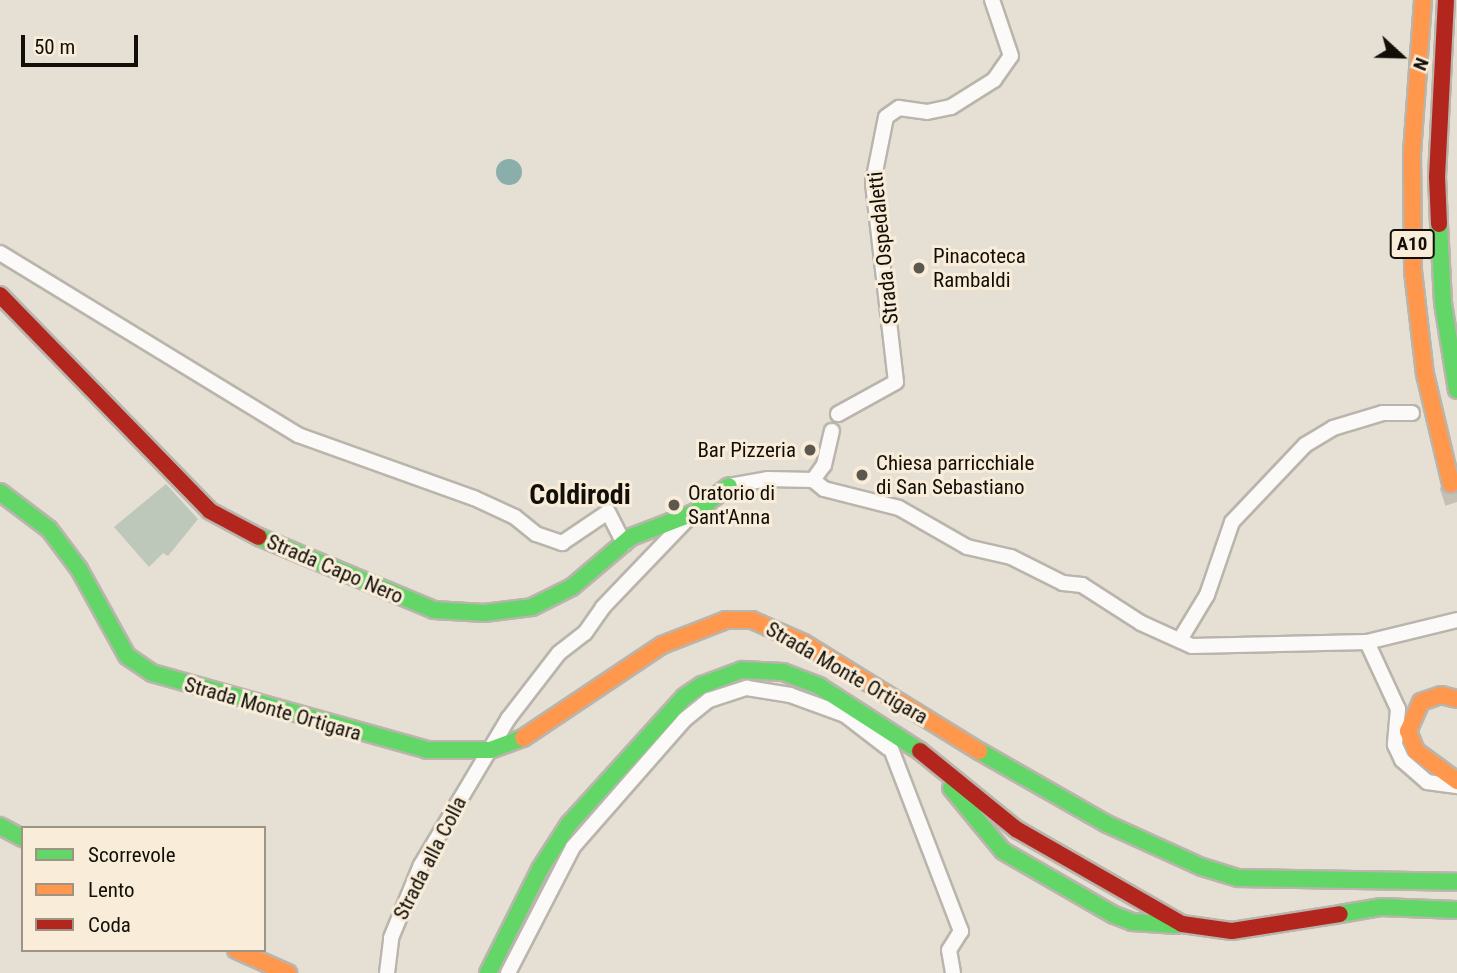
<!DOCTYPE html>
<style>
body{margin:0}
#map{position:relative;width:1457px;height:973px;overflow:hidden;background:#e5dfd4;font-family:"Roboto Condensed",sans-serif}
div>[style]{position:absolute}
.green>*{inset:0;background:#bdc8ba}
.water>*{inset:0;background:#8aaeaa}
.round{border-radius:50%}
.highway-tunnel>*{height:24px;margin-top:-12px;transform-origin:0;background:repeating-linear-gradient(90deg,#c5c0b5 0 24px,transparent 0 36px)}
.roads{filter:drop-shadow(2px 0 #bab5ac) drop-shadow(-2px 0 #bab5ac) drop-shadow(0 2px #bab5ac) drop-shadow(0 -2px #bab5ac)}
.street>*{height:14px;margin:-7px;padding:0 7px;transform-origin:7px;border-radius:7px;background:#fbfaf9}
.fast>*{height:16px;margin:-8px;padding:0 8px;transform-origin:8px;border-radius:8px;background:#63d668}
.slow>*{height:16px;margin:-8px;padding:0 8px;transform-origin:8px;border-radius:8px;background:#ff974d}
.jam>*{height:16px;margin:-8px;padding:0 8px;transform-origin:8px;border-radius:8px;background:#b3261e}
.dots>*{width:19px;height:19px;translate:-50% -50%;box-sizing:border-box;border:4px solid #f9edda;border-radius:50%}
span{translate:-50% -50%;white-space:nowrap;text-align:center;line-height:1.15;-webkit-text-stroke:6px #f9edda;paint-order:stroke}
.shield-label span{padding:2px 5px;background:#f9edda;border:2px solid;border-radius:5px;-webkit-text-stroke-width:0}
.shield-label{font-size:19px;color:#120f08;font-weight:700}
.street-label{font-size:21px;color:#120f08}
.poi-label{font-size:21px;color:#120f08}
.left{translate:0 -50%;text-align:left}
.right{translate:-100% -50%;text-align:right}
.district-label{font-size:28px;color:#120f08;font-weight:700}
.legend{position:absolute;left:21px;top:826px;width:245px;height:126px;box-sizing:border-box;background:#f9edda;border:2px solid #9d9486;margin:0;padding:9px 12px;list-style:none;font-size:21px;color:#120f08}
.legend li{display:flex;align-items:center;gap:14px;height:35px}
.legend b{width:35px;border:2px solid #9d9486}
.north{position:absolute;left:1366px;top:21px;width:70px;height:70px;-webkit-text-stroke:5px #f9edda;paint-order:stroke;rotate:112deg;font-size:19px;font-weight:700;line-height:28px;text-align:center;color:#120f08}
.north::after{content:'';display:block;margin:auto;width:24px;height:32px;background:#120f08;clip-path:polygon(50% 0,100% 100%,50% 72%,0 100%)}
.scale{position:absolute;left:21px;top:35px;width:117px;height:32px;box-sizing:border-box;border:4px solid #120f08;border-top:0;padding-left:9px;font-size:21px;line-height:24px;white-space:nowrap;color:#120f08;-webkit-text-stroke:5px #f9edda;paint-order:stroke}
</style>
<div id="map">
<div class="green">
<i style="clip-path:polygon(166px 484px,198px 519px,168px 556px,163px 553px,149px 567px,114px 527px)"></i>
</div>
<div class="water">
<i class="round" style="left:496px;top:159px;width:26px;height:26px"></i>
</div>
<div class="highway-tunnel">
<i style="left:1451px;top:484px;width:19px;rotate:72deg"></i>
</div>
<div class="roads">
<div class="street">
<i style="left:0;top:253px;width:349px;rotate:31.4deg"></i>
<i style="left:298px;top:435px;width:187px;rotate:19.7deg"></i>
<i style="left:474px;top:498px;width:45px;rotate:24.9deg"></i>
<i style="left:515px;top:517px;width:27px;rotate:39deg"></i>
<i style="left:536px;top:534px;width:28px;rotate:19deg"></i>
<i style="left:562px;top:543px;width:55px;rotate:-34deg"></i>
<i style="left:608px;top:512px;width:36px;rotate:63deg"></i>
<i style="left:838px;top:414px;width:66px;rotate:-28.9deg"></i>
<i style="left:896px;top:382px;width:201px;rotate:-96.6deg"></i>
<i style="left:873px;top:182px;width:66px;rotate:-78.7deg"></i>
<i style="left:886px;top:117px;width:16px;rotate:-35deg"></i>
<i style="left:899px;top:108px;width:28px;rotate:8deg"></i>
<i style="left:927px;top:112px;width:25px;rotate:-12deg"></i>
<i style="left:951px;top:107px;width:51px;rotate:-32.1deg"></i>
<i style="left:994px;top:80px;width:29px;rotate:-55deg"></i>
<i style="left:1011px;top:56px;width:59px;rotate:-108.7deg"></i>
<i style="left:813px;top:480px;width:14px;rotate:39deg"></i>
<i style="left:824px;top:489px;width:77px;rotate:14.2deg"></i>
<i style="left:899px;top:508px;width:78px;rotate:29.8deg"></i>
<i style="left:967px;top:547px;width:45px;rotate:12.8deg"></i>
<i style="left:1011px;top:557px;width:58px;rotate:26.6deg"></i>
<i style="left:1063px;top:583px;width:19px;rotate:6deg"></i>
<i style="left:1082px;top:585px;width:70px;rotate:32.8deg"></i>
<i style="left:1141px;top:623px;width:56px;rotate:24.3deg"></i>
<i style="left:1192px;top:646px;width:175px;rotate:-1.3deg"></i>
<i style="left:1367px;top:642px;width:93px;rotate:-13.7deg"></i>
<i style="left:729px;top:486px;width:39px;rotate:-10deg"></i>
<i style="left:767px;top:479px;width:46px;rotate:1.2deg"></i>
<i style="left:813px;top:480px;width:19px;rotate:-54deg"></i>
<i style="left:824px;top:465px;width:35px;rotate:-77deg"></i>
<i style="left:1181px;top:638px;width:50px;rotate:-58.8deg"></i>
<i style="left:1207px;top:595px;width:77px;rotate:-71.1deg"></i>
<i style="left:1232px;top:522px;width:106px;rotate:-46.5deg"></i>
<i style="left:1305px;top:445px;width:33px;rotate:-31deg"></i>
<i style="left:1333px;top:428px;width:52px;rotate:-16.7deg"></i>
<i style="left:1383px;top:413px;width:29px"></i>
<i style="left:1367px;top:642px;width:74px;rotate:65.2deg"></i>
<i style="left:1398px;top:709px;width:36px;rotate:95deg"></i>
<i style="left:1395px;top:745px;width:17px;rotate:65deg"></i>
<i style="left:1402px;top:760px;width:33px;rotate:41deg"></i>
<i style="left:1427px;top:782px;width:30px;rotate:8deg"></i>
<i style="left:888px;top:741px;width:204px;rotate:69deg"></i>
<i style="left:961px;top:931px;width:22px;rotate:122deg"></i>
<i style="left:949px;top:950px;width:23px;rotate:80deg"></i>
<i style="left:387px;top:973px;width:35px;rotate:-83deg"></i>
<i style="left:391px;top:938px;width:79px;rotate:-67.7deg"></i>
<i style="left:421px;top:865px;width:170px;rotate:-59.2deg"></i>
<i style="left:508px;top:719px;width:83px;rotate:-52.3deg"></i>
<i style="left:559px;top:653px;width:33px;rotate:-38deg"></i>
<i style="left:585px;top:633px;width:32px;rotate:-55deg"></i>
<i style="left:603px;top:607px;width:130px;rotate:-46.2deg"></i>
<i style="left:508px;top:973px;width:142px;rotate:-62.7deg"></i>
<i style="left:573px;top:847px;width:169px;rotate:-48.8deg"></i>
<i style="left:684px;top:720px;width:32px;rotate:-39deg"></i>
<i style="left:709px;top:700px;width:40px;rotate:-18deg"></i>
<i style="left:747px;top:688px;width:44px;rotate:9.2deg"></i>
<i style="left:790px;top:695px;width:59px;rotate:20deg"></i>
<i style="left:845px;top:715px;width:54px;rotate:37.5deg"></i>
</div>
<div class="fast">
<i style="left:1439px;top:224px;width:79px;rotate:87.1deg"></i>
<i style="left:1443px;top:303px;width:88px;rotate:80.9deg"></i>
<i style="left:0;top:492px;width:61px;rotate:37.1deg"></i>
<i style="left:49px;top:529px;width:50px;rotate:53.1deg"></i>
<i style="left:79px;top:569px;width:99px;rotate:61.1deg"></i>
<i style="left:127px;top:656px;width:30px;rotate:34deg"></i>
<i style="left:152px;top:673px;width:286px;rotate:15.6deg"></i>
<i style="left:427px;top:750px;width:63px"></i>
<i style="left:490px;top:750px;width:35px;rotate:-20deg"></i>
<i style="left:259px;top:537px;width:190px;rotate:22.6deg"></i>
<i style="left:434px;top:610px;width:50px;rotate:3.4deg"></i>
<i style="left:484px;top:613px;width:48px;rotate:-7.1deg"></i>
<i style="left:532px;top:607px;width:45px;rotate:-26.6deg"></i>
<i style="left:572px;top:587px;width:77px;rotate:-40.3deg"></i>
<i style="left:631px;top:537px;width:67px;rotate:-20.9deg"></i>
<i style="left:694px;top:513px;width:44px;rotate:-37.6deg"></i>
<i style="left:979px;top:751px;width:147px;rotate:29.7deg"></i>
<i style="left:1107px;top:824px;width:104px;rotate:24.4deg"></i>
<i style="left:1202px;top:867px;width:38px;rotate:17deg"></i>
<i style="left:1238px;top:878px;width:219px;rotate:1deg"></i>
<i style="left:951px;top:788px;width:82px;rotate:50.5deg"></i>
<i style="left:1003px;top:851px;width:128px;rotate:30deg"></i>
<i style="left:1114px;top:915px;width:19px;rotate:21deg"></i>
<i style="left:1132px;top:922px;width:45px;rotate:3.8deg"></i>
<i style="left:0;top:826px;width:26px;rotate:28deg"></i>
<i style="left:1340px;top:914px;width:42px;rotate:-9.7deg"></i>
<i style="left:1381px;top:907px;width:76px;rotate:2.3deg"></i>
<i style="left:488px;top:973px;width:116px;rotate:-63.4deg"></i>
<i style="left:540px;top:869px;width:54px;rotate:-57.2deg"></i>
<i style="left:569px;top:824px;width:171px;rotate:-47.8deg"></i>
<i style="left:684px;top:697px;width:22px;rotate:-34deg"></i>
<i style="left:702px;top:685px;width:43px;rotate:-20.6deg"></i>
<i style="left:742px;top:670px;width:41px;rotate:2.8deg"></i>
<i style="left:783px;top:672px;width:39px;rotate:21deg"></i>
<i style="left:819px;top:686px;width:120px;rotate:32.8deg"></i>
</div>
<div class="slow">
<i style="left:1423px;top:0;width:152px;rotate:94.1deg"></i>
<i style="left:1412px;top:152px;width:119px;rotate:89.5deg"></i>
<i style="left:1413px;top:271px;width:104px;rotate:83.4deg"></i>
<i style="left:1425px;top:374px;width:113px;rotate:76.7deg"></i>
<i style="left:1457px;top:699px;width:16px;rotate:-166deg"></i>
<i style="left:1441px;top:695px;width:21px;rotate:161deg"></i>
<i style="left:1421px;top:702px;width:32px;rotate:114deg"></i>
<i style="left:1408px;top:731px;width:22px;rotate:68deg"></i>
<i style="left:1416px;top:751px;width:51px;rotate:36.2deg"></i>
<i style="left:523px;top:738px;width:167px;rotate:-33.8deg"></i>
<i style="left:662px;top:645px;width:69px;rotate:-21.3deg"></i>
<i style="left:726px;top:620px;width:26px"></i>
<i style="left:752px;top:620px;width:57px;rotate:23.9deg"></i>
<i style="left:804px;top:643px;width:206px;rotate:31.7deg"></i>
<i style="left:236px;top:950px;width:57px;rotate:23.9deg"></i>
</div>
<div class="jam">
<i style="left:1439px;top:224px;width:47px;rotate:-92.4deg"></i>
<i style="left:1437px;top:177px;width:177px;rotate:-87.1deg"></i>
<i style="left:0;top:295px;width:301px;rotate:45.8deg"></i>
<i style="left:210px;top:511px;width:55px;rotate:28deg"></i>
<i style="left:920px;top:751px;width:124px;rotate:39.1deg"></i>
<i style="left:1016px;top:829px;width:191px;rotate:29.8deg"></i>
<i style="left:1182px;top:924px;width:50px;rotate:8deg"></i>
<i style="left:1232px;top:931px;width:109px;rotate:-8.9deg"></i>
</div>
</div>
<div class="dots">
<i style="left:919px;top:268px;background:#5c584f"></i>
<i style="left:810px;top:450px;background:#5c584f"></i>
<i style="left:862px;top:475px;background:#5c584f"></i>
<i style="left:674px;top:505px;background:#5c584f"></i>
</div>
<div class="shield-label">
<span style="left:1412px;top:244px">A10</span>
</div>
<div class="street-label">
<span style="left:883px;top:248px;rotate:-96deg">Strada Ospedaletti</span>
<span style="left:335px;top:569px;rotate:23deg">Strada Capo Nero</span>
<span style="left:847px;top:673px;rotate:30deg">Strada Monte Ortigara</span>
<span style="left:273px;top:709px;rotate:16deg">Strada Monte Ortigara</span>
<span style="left:430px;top:858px;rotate:-63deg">Strada alla Colla</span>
</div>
<div class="poi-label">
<span class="left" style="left:933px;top:268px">Pinacoteca<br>Rambaldi</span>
<span class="right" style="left:796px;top:450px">Bar Pizzeria</span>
<span class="left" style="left:876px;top:475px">Chiesa parricchiale<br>di San Sebastiano</span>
<span class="left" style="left:688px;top:505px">Oratorio di<br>Sant'Anna</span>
</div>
<div class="district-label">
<span style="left:580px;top:495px">Coldirodi</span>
</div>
<ul class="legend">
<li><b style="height:9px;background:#63d668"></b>Scorrevole</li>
<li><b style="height:9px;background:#ff974d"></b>Lento</li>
<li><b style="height:9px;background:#b3261e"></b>Coda</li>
</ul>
<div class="north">N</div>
<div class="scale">50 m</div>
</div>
